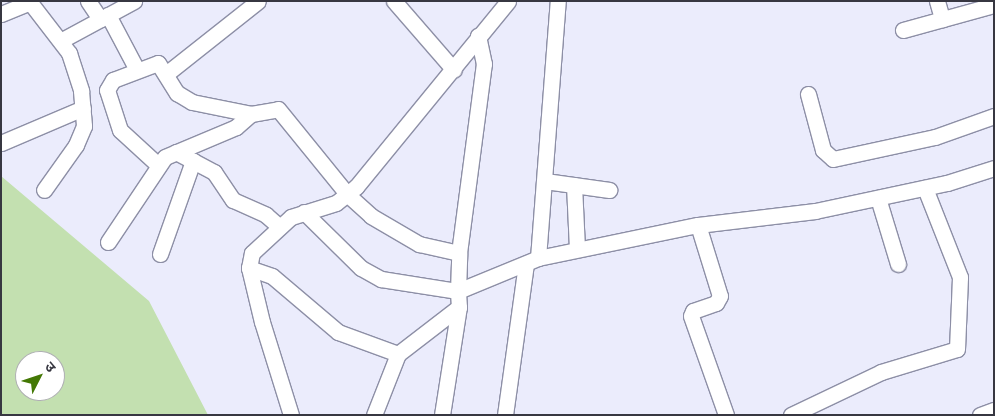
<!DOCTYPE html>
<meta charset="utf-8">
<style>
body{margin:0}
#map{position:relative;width:995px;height:416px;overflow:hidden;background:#ebecfc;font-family:Manrope,"Noto Sans Devanagari",sans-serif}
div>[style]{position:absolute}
.green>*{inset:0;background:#c3e0b0}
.roads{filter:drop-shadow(1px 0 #8d8fa6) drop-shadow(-1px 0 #8d8fa6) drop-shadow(0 1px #8d8fa6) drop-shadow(0 -1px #8d8fa6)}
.street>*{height:15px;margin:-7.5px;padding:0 7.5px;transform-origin:7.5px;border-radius:7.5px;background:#fff}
span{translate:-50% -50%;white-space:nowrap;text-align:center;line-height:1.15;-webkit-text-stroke:5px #fff;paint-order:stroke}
.frame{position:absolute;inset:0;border:2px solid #373741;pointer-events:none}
.north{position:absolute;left:15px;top:351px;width:50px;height:50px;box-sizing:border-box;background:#fff;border:1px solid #afafb3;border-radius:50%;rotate:49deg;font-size:14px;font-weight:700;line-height:20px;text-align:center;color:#373741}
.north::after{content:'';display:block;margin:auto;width:18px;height:22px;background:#437804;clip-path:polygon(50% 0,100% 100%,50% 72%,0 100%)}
</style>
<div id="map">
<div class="green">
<i style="clip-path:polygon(evenodd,1px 176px,149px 301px,208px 415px,1px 415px,1px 176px,25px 361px,55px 361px,55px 391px,25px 391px,25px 361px)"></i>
</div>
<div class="roads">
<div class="street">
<i style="left:29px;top:1px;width:66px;rotate:52.4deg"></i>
<i style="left:69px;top:53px;width:40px;rotate:72deg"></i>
<i style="left:81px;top:91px;width:35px;rotate:85deg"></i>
<i style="left:84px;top:126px;width:21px;rotate:113deg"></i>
<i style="left:76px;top:145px;width:55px;rotate:125.4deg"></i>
<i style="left:88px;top:1px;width:22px;rotate:56deg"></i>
<i style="left:394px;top:1px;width:91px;rotate:49deg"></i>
<i style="left:937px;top:1px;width:19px;rotate:74deg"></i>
<i style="left:1px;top:14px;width:31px;rotate:-22deg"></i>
<i style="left:108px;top:15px;width:62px;rotate:62.2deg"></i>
<i style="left:903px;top:30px;width:94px;rotate:-15.4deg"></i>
<i style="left:62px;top:40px;width:82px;rotate:-28.4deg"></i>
<i style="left:166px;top:74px;width:117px;rotate:-38.4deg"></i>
<i style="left:808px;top:94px;width:58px;rotate:75deg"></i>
<i style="left:823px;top:150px;width:13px;rotate:42deg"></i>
<i style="left:833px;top:159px;width:104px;rotate:-12.2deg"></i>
<i style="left:935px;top:137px;width:63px;rotate:-19.6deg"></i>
<i style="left:1px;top:143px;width:89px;rotate:-23.1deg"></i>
<i style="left:176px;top:152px;width:43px;rotate:27.8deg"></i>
<i style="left:214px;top:172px;width:34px;rotate:56deg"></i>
<i style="left:233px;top:200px;width:36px;rotate:24deg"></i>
<i style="left:266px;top:215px;width:18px;rotate:41deg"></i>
<i style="left:157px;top:164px;width:50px;rotate:-137.4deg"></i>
<i style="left:120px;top:130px;width:42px;rotate:-108deg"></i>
<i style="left:107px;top:90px;width:12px;rotate:-59deg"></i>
<i style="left:113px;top:80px;width:48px;rotate:-20.7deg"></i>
<i style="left:158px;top:63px;width:36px;rotate:58deg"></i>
<i style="left:177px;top:93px;width:17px;rotate:31deg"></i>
<i style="left:192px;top:102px;width:60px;rotate:11.5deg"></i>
<i style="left:251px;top:114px;width:27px;rotate:-10deg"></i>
<i style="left:278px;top:109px;width:111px;rotate:50.9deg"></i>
<i style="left:348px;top:195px;width:31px;rotate:42deg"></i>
<i style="left:371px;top:216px;width:56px;rotate:30.3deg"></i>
<i style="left:419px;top:244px;width:41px;rotate:12.7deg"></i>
<i style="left:545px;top:181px;width:65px;rotate:8deg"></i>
<i style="left:574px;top:185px;width:63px;rotate:87.3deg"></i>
<i style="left:878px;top:198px;width:69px;rotate:73.1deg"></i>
<i style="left:304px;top:212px;width:80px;rotate:44.5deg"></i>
<i style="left:361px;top:268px;width:23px;rotate:29deg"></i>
<i style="left:381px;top:279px;width:78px;rotate:8.9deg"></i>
<i style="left:458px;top:291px;width:38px;rotate:-88deg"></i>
<i style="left:459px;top:253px;width:191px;rotate:-82.5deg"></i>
<i style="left:484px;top:64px;width:29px;rotate:-102deg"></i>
<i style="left:698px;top:225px;width:74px;rotate:72.8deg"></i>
<i style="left:720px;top:296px;width:8px;rotate:120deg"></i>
<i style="left:716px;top:303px;width:24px;rotate:161deg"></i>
<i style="left:693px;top:311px;width:5px;rotate:112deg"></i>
<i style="left:691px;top:316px;width:105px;rotate:70.5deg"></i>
<i style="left:108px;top:242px;width:102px;rotate:-56.2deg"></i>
<i style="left:165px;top:157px;width:77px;rotate:-22.9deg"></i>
<i style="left:236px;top:127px;width:20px;rotate:-41deg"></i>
<i style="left:160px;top:254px;width:99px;rotate:-70.5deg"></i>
<i style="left:538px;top:258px;width:258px;rotate:-85.6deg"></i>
<i style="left:249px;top:268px;width:24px;rotate:19deg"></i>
<i style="left:272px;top:276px;width:87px;rotate:40.3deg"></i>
<i style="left:338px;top:332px;width:64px;rotate:20.1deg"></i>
<i style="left:291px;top:415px;width:97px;rotate:-107.3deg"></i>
<i style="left:262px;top:322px;width:56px;rotate:-103.5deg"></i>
<i style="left:249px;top:268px;width:15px;rotate:-79deg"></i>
<i style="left:252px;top:253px;width:53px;rotate:-42.7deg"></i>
<i style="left:291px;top:217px;width:47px;rotate:-17.3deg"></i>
<i style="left:336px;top:203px;width:26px;rotate:-39deg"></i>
<i style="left:356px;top:187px;width:240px;rotate:-50.7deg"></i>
<i style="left:374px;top:415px;width:66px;rotate:-68.5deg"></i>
<i style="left:398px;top:354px;width:77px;rotate:-37.6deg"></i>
<i style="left:459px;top:307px;width:16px;rotate:-94deg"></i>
<i style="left:458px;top:291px;width:87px;rotate:-22.4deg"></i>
<i style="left:538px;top:258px;width:163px;rotate:-11.7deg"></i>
<i style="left:698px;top:225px;width:118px;rotate:-6.8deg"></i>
<i style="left:815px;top:211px;width:135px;rotate:-12deg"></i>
<i style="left:947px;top:183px;width:49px;rotate:-17.7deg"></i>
<i style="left:442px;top:415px;width:109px;rotate:-81.1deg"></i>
<i style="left:505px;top:415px;width:153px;rotate:-82.1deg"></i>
<i style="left:791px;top:415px;width:100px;rotate:-25.5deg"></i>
<i style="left:881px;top:372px;width:79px;rotate:-16.8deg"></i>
<i style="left:957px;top:349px;width:72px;rotate:-87.6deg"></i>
<i style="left:960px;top:277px;width:96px;rotate:-111.5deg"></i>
<i style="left:980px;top:415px;width:15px;rotate:-20deg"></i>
</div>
</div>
<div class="frame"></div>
<div class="north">उ</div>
</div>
